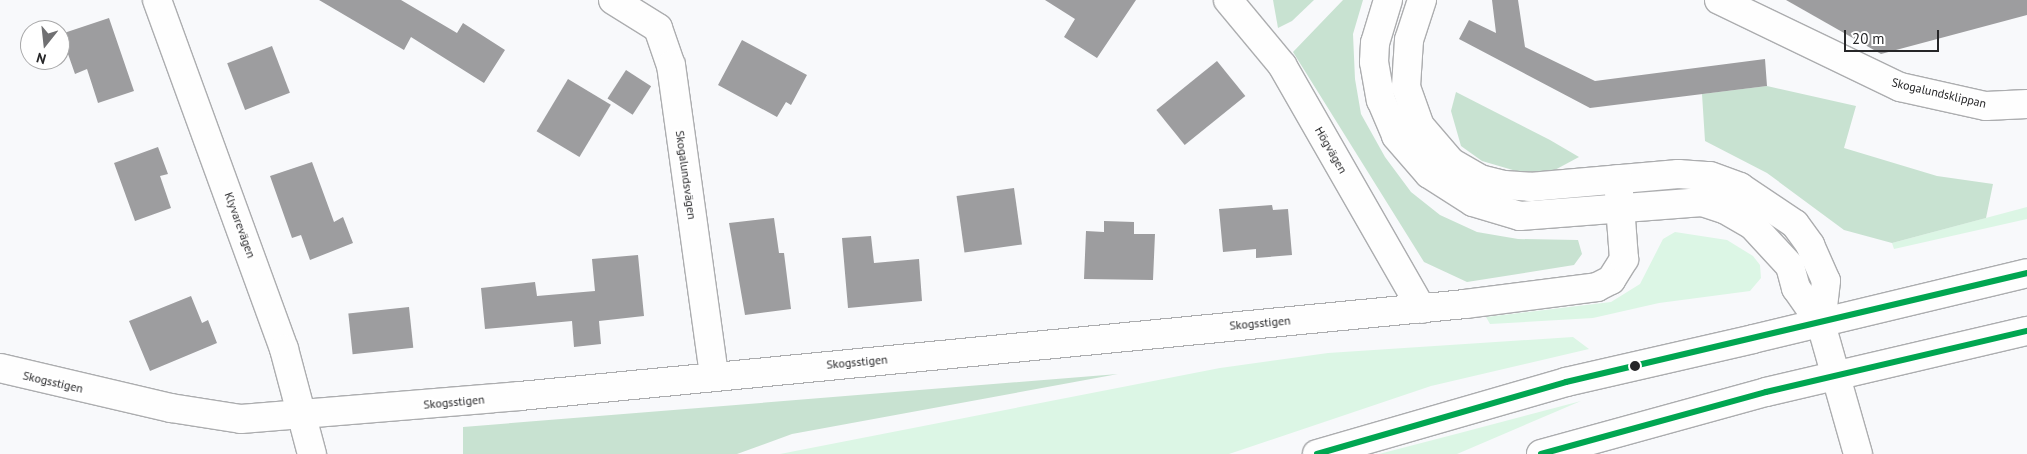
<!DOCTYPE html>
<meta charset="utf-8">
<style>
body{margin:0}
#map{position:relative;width:2027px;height:454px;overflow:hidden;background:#f8f9fb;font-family:"PT Sans",sans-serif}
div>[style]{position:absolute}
.green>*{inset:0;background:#dcf6e5}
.forest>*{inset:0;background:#c8e2d1}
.building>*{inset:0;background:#9d9d9f;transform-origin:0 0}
.roads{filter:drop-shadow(1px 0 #acadaf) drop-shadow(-1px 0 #acadaf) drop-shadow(0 1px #acadaf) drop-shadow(0 -1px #acadaf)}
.minor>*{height:28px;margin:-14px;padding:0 14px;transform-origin:14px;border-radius:14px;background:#fefefe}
.major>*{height:28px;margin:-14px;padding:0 14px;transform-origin:14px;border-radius:14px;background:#fefefe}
.highway>*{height:28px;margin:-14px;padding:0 14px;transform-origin:14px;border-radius:14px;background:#fefefe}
.bus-1>*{height:6px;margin:-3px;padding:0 3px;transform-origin:3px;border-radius:3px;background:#00a651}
.dots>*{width:14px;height:14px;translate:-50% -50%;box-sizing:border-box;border:2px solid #fff;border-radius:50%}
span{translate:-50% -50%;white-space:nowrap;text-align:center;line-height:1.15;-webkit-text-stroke:5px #fff;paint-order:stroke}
.street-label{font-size:12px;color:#262628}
.north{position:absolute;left:20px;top:20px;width:50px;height:50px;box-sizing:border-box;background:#fff;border:1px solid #a8a8a9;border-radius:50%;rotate:196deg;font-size:14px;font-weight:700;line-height:20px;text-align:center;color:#262628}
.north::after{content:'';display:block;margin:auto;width:18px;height:22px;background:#707072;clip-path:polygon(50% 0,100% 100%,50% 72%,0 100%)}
.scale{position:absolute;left:1844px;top:30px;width:95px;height:22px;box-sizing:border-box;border:2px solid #262628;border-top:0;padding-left:6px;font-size:15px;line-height:18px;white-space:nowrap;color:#262628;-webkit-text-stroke:4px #fff;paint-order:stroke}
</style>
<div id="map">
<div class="green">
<i style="clip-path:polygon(2027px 207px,2027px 219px,1894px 249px,1892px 243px)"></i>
<i style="clip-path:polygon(1675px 232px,1727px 240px,1753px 256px,1760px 265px,1761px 278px,1750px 291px,1659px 303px,1593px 318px,1490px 324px,1486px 317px,1611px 302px,1640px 284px,1663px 239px)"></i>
<i style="clip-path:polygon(1573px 337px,1589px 349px,1431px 386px,1229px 454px,780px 454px,1220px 368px,1328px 353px)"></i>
<i style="clip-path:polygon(1581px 401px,1457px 454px,1379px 454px,1456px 434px)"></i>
</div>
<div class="forest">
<i style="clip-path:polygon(1273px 0,1314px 0,1292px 21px,1278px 28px)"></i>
<i style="clip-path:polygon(1343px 0,1363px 0,1353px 34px,1355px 79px,1361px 114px,1385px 157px,1411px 192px,1440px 215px,1477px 232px,1518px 239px,1578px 240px,1582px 254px,1574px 265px,1467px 282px,1424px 262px,1293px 52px)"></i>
<i style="clip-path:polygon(1767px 86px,1856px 106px,1844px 148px,1937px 176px,1993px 184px,1986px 218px,1892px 243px,1844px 230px,1767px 173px,1705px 141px,1702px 94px)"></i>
<i style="clip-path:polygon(1456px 92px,1550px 140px,1579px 157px,1551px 172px,1523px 173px,1482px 161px,1461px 146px,1451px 111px)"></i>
<i style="clip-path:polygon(1118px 374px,792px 434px,737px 454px,463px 454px,463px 427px)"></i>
</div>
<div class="building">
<i style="clip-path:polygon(319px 0,401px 0,457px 33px,463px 23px,505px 50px,484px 83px,411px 37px,404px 50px)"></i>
<i style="clip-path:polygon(1045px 0,1136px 0,1097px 58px,1064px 37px,1075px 19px)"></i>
<i style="clip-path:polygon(1492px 0,1518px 0,1525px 47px,1595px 81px,1765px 59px,1767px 86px,1590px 108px,1459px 39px,1469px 20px,1496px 33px)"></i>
<i style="clip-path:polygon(1786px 0,2027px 0,2027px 15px,1881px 54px)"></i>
<i style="clip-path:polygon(109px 18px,134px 91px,98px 103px,87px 69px,75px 74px,61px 34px)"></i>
<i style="clip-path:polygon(742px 40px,807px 75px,791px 105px,786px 102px,777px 117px,718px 85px)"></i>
<i style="left:272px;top:46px;width:50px;height:48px;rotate:69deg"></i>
<i style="left:1217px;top:61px;width:45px;height:78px;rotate:51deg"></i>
<i style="left:626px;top:70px;width:30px;height:34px;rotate:33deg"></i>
<i style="left:568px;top:79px;width:50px;height:61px;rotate:31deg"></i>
<i style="clip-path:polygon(158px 147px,168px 174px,160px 176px,171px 208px,135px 221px,114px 163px)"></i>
<i style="clip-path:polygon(312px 162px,334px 222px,343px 217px,353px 243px,310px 260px,301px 235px,292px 238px,270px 176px)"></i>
<i style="left:1014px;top:188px;width:57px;height:58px;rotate:82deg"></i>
<i style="clip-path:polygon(1272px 205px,1273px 210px,1288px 209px,1292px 255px,1256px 258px,1256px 249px,1223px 252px,1219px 209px)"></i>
<i style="clip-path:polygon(774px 218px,779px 253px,784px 253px,791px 309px,745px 315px,729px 223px)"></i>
<i style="clip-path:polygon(1104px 221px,1134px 222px,1134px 234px,1155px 234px,1153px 280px,1084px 279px,1086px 231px,1104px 232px)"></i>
<i style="clip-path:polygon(871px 236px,874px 263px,919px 259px,922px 301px,848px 308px,842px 238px)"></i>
<i style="clip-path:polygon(638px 255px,644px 316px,599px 321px,601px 344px,574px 347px,572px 321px,485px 329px,481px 288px,535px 282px,537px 296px,595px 291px,592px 259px)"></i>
<i style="clip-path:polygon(191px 296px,202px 323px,208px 320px,217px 343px,150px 371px,129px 321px)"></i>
<i style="left:409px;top:307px;width:41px;height:61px;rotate:84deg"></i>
</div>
<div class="roads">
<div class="minor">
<i style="left:157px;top:0;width:371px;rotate:70deg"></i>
<i style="left:284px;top:349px;width:109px;rotate:75.1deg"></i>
<i style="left:613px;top:0;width:53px;rotate:31.9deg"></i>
<i style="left:658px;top:28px;width:39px;rotate:71deg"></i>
<i style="left:671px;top:65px;width:314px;rotate:82.1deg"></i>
<i style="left:1228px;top:0;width:85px;rotate:50.3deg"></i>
<i style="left:1282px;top:65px;width:281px;rotate:60.2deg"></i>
<i style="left:1388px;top:0;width:45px;rotate:106.8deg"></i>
<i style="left:1375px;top:43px;width:19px;rotate:93deg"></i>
<i style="left:1374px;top:62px;width:39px;rotate:80deg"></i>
<i style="left:1381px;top:100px;width:39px;rotate:67deg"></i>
<i style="left:1396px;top:136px;width:50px;rotate:49deg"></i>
<i style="left:1429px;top:174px;width:52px;rotate:32.5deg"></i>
<i style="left:1473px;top:202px;width:49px;rotate:16.6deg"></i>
<i style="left:1520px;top:216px;width:183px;rotate:-4.4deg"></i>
<i style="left:1702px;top:202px;width:23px;rotate:18deg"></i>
<i style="left:1724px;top:209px;width:34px;rotate:30deg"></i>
<i style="left:1753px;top:226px;width:54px;rotate:47.2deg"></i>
<i style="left:1790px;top:266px;width:23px;rotate:75deg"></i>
<i style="left:1796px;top:288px;width:44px;rotate:55.2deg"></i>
<i style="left:1821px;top:324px;width:135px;rotate:74.1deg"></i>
<i style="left:1422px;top:0;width:42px;rotate:108deg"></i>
<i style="left:1409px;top:40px;width:47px;rotate:93.7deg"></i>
<i style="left:1406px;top:87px;width:41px;rotate:70.3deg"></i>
<i style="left:1420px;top:126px;width:48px;rotate:49.3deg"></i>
<i style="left:1451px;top:162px;width:34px;rotate:30deg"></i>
<i style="left:1480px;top:179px;width:25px;rotate:14deg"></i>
<i style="left:1504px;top:185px;width:26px;rotate:4deg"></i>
<i style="left:1530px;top:187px;width:149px;rotate:-5deg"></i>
<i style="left:1678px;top:174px;width:32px;rotate:4deg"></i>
<i style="left:1710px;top:176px;width:32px;rotate:20deg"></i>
<i style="left:1740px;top:187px;width:66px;rotate:33.9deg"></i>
<i style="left:1795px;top:224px;width:26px;rotate:54deg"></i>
<i style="left:1810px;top:245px;width:39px;rotate:66deg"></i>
<i style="left:1826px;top:281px;width:43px;rotate:96.6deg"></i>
<i style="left:1719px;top:0;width:201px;rotate:25.7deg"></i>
<i style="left:1900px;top:87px;width:88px;rotate:12.5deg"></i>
<i style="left:1986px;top:106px;width:41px;rotate:-2.8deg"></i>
<i style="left:0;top:368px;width:176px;rotate:13.2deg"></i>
<i style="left:171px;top:408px;width:71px;rotate:8.9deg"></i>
<i style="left:241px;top:419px;width:280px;rotate:-4.7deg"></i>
<i style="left:520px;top:396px;width:949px;rotate:-5.56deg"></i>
<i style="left:1465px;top:304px;width:133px;rotate:-7.3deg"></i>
<i style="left:1597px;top:287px;width:16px;rotate:-27deg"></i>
<i style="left:1611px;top:280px;width:25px;rotate:-58deg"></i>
<i style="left:1624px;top:259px;width:80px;rotate:-94.3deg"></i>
</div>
<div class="major">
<i style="left:1753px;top:339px;width:282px;rotate:-13.5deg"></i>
<i style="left:1766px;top:392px;width:268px;rotate:-13.2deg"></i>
</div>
<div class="highway">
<i style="left:1317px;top:454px;width:259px;rotate:-16.1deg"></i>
<i style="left:1566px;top:382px;width:192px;rotate:-12.9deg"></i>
<i style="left:1541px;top:454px;width:233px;rotate:-15.4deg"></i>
</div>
</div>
<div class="bus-1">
<i style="left:1317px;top:454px;width:259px;rotate:-16.1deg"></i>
<i style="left:1566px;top:382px;width:474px;rotate:-13.3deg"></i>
<i style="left:1541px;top:454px;width:233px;rotate:-15.4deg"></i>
<i style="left:1766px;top:392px;width:268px;rotate:-13.2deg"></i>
</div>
<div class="dots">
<i style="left:1635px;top:366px;background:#262628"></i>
</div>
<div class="street-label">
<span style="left:1939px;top:93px;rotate:13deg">Skogalundsklippan</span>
<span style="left:1331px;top:150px;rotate:60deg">Högvägen</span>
<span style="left:686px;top:175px;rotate:82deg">Skogalundsvägen</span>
<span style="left:240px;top:225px;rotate:70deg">Klyvarevägen</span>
<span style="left:1260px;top:323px;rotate:-5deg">Skogsstigen</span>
<span style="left:857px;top:362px;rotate:-5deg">Skogsstigen</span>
<span style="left:53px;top:382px;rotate:13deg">Skogsstigen</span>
<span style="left:454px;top:402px;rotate:-5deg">Skogsstigen</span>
</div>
<div class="north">N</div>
<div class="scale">20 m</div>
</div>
